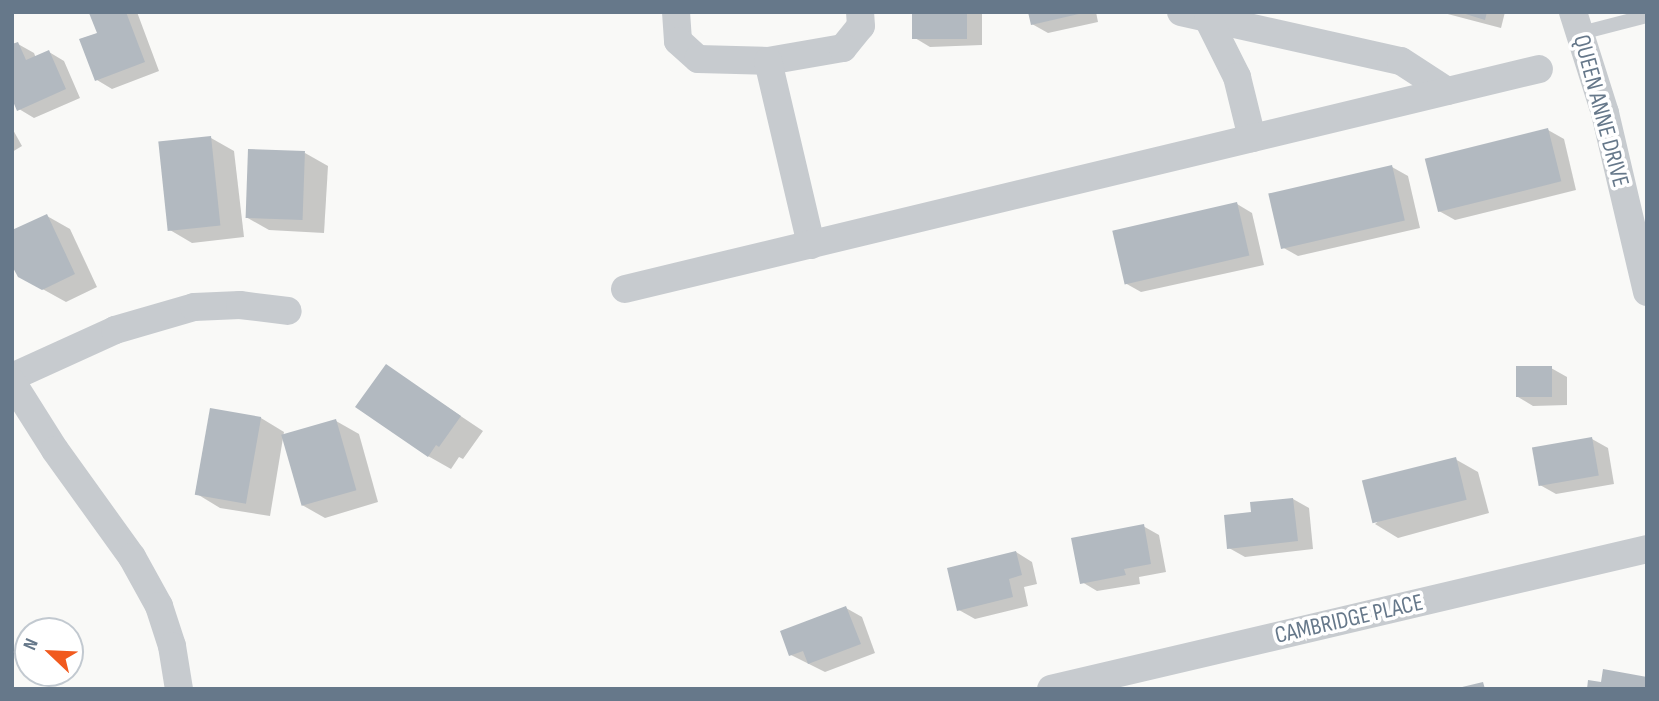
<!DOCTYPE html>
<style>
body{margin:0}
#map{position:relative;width:1659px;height:701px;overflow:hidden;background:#f9f9f7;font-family:"Sofia Sans Condensed",sans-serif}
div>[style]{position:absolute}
.shadow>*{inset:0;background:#0003}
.building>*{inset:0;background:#b2b9c0;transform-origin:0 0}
.lane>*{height:14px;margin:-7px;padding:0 7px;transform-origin:7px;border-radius:7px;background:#c7cbcf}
.street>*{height:28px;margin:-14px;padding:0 14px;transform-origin:14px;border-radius:14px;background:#c7cbcf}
span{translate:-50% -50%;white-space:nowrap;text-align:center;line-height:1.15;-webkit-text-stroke:7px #fff;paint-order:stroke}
.street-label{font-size:24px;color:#66788a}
.frame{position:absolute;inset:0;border:14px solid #66788a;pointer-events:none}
.north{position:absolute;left:14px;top:617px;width:70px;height:70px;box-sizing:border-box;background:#fff;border:2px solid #c2c9d0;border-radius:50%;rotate:293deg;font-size:19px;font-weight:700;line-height:28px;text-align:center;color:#66788a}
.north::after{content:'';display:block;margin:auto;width:24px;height:32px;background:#f15a1e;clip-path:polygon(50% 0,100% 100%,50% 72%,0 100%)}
</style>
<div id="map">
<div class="shadow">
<i style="clip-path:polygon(96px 12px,137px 12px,159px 71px,112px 89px,97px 80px,99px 34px,92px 14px)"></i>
<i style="clip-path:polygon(914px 12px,982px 12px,982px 45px,930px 47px,915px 38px)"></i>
<i style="clip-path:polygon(1030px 12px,1096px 12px,1098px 22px,1048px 33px,1032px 24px)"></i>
<i style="clip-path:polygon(1440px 12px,1505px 12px,1501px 28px)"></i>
<i style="clip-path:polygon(18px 44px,34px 53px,36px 58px,49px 52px,64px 61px,80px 98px,34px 118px,19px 109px)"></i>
<i style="clip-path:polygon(12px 128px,22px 146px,12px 152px)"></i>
<i style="clip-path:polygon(1548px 130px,1564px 139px,1576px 190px,1455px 220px,1439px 211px)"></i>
<i style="clip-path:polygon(211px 138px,234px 151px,244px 237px,192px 243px,170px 230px)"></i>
<i style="clip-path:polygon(305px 153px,328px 166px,324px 233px,269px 230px,246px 217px)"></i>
<i style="clip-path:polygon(1392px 167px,1408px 176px,1420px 228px,1298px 256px,1282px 247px)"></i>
<i style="clip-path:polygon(1237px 204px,1252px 213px,1264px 265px,1141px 292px,1125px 283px)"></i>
<i style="clip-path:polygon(47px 216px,70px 229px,97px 287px,66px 302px,19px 276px)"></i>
<i style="clip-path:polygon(386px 366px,483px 431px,463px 459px,459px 457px,451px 469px,428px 456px)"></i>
<i style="clip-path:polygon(1551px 368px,1567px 377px,1567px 405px,1533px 406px,1518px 397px)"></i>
<i style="clip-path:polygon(211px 410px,261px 418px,284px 432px,270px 516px,220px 508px,197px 494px)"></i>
<i style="clip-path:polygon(336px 421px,359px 434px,378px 502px,325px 518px,302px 505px)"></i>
<i style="clip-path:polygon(1592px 439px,1608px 448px,1614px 484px,1556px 494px,1540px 485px)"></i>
<i style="clip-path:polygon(1455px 459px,1478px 472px,1489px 513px,1398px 538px,1375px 524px)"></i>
<i style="clip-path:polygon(1293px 499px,1309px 508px,1313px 549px,1245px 557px,1229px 548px)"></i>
<i style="clip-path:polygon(1143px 526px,1159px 535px,1166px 572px,1139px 577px,1140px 584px,1097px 591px,1082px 582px)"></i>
<i style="clip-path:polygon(1016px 552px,1032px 562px,1037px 584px,1024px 587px,1028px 606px,975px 619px,959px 610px)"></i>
<i style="clip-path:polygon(846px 608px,862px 617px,875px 653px,825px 672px,791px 655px)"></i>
</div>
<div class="building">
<i style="clip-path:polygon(126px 12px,145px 62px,95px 81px,79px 39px,97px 33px,89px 13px)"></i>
<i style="left:912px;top:12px;width:55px;height:27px"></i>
<i style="clip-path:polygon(1028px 12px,1083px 12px,1083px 13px,1031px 25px)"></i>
<i style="clip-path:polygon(1459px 12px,1487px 12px,1485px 20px)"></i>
<i style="clip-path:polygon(18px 42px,26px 60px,49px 50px,66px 89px,17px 111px,12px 99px,12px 44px)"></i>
<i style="left:1548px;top:128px;width:55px;height:127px;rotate:76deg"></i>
<i style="left:211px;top:136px;width:90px;height:53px;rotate:84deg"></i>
<i style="left:248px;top:149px;width:57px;height:69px;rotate:2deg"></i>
<i style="left:1392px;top:165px;width:57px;height:127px;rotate:77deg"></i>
<i style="left:1237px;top:202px;width:55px;height:128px;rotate:77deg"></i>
<i style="clip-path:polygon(47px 214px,75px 274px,42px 290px,18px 277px,12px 266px,12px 230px)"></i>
<i style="clip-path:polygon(386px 364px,461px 416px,439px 447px,436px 445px,428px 457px,355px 407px)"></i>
<i style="left:1552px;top:366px;width:31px;height:36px;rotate:90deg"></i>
<i style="left:210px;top:408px;width:52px;height:88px;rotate:10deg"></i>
<i style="left:336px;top:419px;width:74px;height:57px;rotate:74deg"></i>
<i style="left:1592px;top:437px;width:39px;height:61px;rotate:80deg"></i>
<i style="left:1456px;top:457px;width:44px;height:97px;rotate:76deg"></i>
<i style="clip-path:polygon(1293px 498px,1298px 541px,1227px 549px,1224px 515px,1251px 512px,1250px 502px)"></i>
<i style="clip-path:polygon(1144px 524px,1151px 564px,1124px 569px,1126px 575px,1080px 584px,1071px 538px)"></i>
<i style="clip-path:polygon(1016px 551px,1022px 575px,1009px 579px,1013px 597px,957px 611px,947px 568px)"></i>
<i style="clip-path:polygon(846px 606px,861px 644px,808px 664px,803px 651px,789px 656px,780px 631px)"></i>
<i style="clip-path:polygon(1603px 669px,1647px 677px,1647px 689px,1587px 689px,1588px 680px,1601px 682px)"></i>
<i style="clip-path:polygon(1483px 682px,1485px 689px,1458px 689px,1458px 688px)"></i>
</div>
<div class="lane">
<i style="left:1581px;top:33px;width:68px;rotate:-14.4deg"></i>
</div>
<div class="street">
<i style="left:676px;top:12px;width:29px;rotate:86deg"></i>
<i style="left:678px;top:41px;width:27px;rotate:42deg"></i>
<i style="left:698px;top:59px;width:70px;rotate:1.6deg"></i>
<i style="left:768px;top:61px;width:76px;rotate:-9.8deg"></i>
<i style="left:843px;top:48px;width:28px;rotate:-51deg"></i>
<i style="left:861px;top:26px;width:14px;rotate:-94deg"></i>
<i style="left:1181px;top:12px;width:225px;rotate:12.6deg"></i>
<i style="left:1401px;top:61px;width:55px;rotate:33.1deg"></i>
<i style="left:1573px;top:12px;width:106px;rotate:72.4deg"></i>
<i style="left:1605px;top:113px;width:184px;rotate:76.8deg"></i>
<i style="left:1208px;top:19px;width:65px;rotate:63.4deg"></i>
<i style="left:1237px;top:77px;width:63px;rotate:76.2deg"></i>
<i style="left:768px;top:61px;width:189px;rotate:76.8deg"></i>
<i style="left:625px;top:289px;width:940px;rotate:-13.53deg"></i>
<i style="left:12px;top:377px;width:113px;rotate:-24.5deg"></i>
<i style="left:115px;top:330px;width:82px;rotate:-16.2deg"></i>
<i style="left:194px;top:307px;width:46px;rotate:-2.5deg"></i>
<i style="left:240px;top:305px;width:48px;rotate:7.1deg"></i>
<i style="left:12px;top:382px;width:80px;rotate:57.7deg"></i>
<i style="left:55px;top:450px;width:132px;rotate:54.3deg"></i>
<i style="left:132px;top:557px;width:56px;rotate:61.1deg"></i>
<i style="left:159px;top:606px;width:42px;rotate:72deg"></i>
<i style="left:172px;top:646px;width:44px;rotate:80.8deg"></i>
<i style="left:1051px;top:689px;width:612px;rotate:-13.22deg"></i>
</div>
<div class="street-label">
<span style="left:1601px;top:111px;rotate:75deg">QUEEN ANNE DRIVE</span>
<span style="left:1349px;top:619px;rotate:-13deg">CAMBRIDGE PLACE</span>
</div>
<div class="frame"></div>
<div class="north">N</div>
</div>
